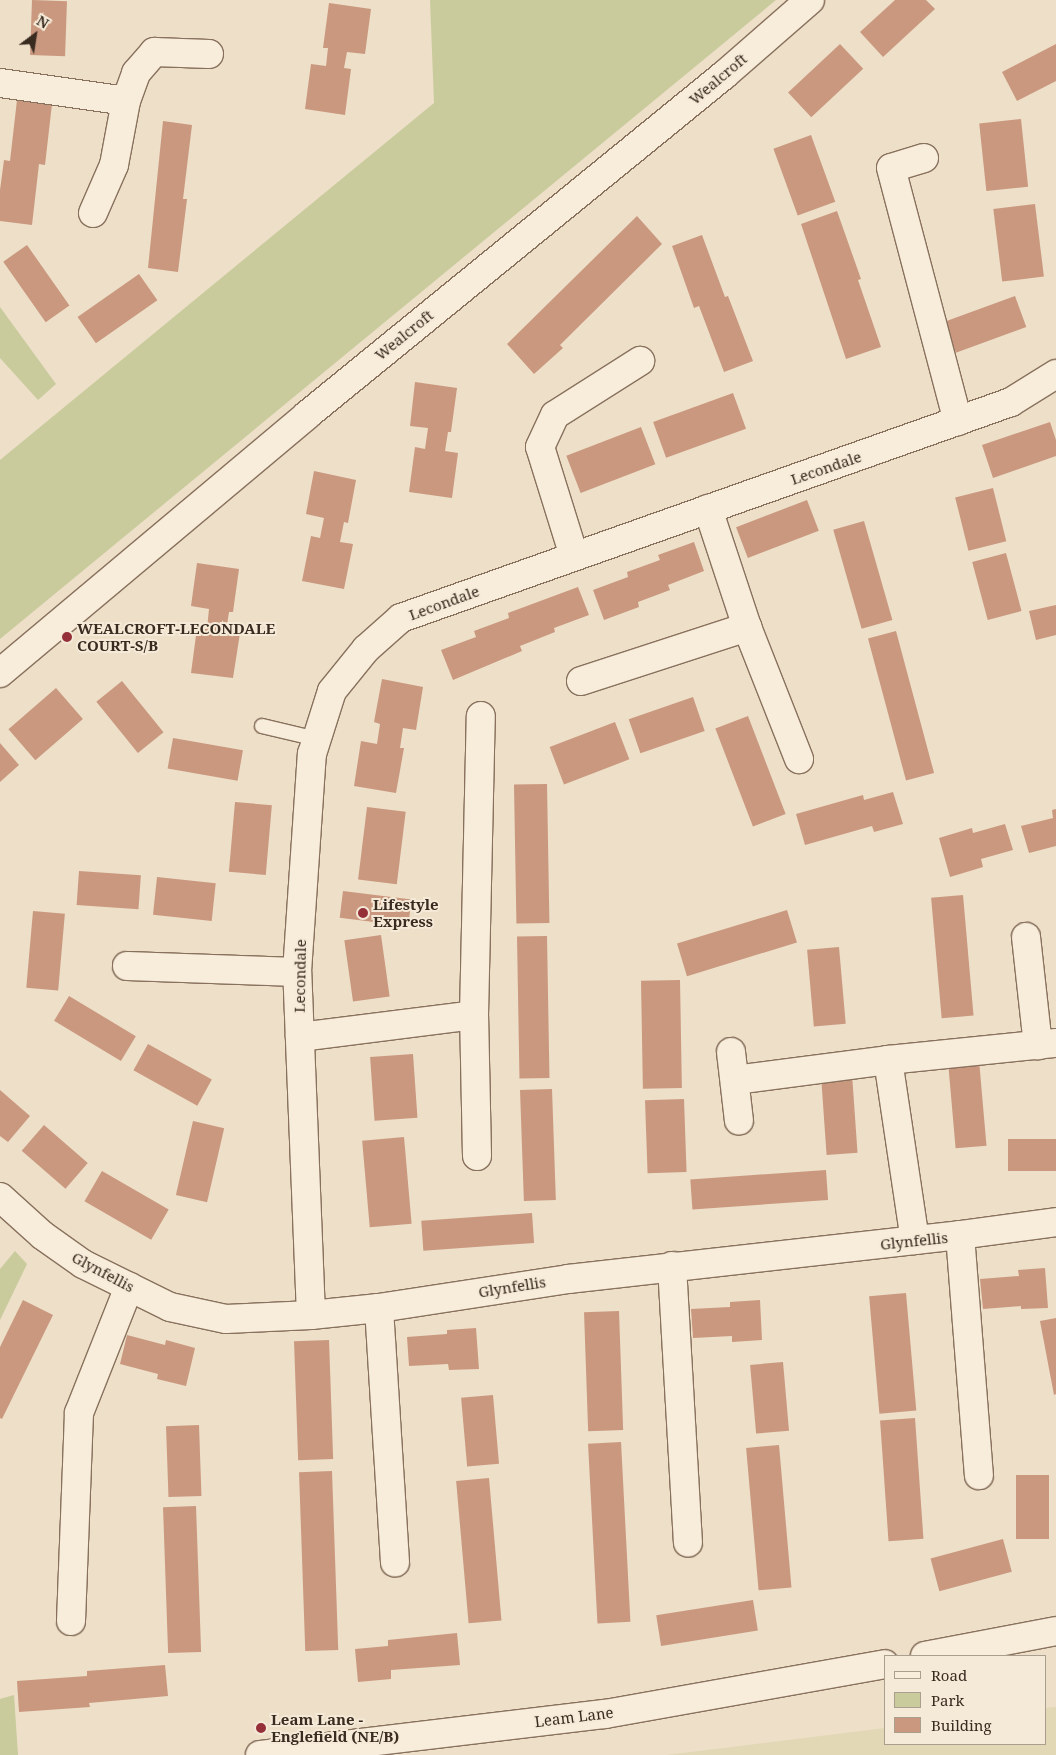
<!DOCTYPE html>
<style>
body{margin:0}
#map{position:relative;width:1056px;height:1755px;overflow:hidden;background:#eddfc8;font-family:"Noto Serif",serif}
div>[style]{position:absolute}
.farmland>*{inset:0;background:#e2d8b5}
.green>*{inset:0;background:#c9cb9c}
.building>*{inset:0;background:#ca987f;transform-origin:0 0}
.roads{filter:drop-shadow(1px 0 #88715d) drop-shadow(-1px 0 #88715d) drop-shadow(0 1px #88715d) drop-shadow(0 -1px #88715d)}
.lane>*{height:14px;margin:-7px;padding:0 7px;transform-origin:7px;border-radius:7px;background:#f8eddb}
.street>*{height:28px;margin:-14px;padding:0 14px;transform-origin:14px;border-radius:14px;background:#f8eddb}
.secondary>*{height:28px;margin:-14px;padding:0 14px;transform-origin:14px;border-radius:14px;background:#f8eddb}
.dots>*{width:14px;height:14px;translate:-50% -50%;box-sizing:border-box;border:2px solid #f5ead7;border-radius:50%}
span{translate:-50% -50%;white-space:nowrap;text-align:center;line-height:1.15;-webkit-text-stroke:4px #f5ead7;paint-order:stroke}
.street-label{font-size:15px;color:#392b20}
.poi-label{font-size:15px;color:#392b20;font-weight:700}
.left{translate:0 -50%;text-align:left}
.legend{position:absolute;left:884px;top:1655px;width:162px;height:90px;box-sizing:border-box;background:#f5ead7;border:1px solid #aa9e8e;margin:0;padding:6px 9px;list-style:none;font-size:15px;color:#392b20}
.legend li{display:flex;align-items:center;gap:10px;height:25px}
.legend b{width:25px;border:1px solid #aa9e8e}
.north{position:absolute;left:10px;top:10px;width:50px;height:50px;-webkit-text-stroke:4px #f5ead7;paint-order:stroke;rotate:31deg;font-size:14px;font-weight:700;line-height:20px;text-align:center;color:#392b20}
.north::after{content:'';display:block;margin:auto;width:18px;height:22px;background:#392b20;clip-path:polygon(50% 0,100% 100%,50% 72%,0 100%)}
</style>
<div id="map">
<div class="farmland">
<i style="clip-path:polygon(1056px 1707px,1056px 1755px,666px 1755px,885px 1728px,885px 1744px,1045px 1744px,1045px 1708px)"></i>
</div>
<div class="green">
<i style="clip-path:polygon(430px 0,776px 0,0 639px,0 460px,434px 103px)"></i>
<i style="clip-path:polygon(0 307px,56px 384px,38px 400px,0 358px)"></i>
<i style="clip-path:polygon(15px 1251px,27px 1264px,0 1320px,0 1269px)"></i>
<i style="clip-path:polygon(14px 1695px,18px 1755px,0 1755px,0 1699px)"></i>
</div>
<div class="building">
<i style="left:32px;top:0;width:35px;height:55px;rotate:2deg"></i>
<i style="clip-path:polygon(895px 0,926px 0,935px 9px,883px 57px,860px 32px)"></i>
<i style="clip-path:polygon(329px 3px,371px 9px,365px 54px,347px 52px,344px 68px,351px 69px,345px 115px,305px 109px,311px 64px,326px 66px,328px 48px,323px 48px)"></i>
<i style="left:840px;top:44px;width:34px;height:71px;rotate:47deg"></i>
<i style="clip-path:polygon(1056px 44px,1056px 81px,1017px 101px,1002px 72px)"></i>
<i style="clip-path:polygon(17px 100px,52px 104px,45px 165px,39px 164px,32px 225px,0 221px,0 190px,4px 160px,10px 161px)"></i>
<i style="left:1021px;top:119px;width:68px;height:42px;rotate:84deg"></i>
<i style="clip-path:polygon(163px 121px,192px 125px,183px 199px,187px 199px,178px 272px,148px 268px)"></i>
<i style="left:811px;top:135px;width:71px;height:40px;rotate:70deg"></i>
<i style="left:1035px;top:204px;width:73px;height:42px;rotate:83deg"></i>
<i style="clip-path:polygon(837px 211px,861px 279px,858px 280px,881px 347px,846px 359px,801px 224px)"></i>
<i style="clip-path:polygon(637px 216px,662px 244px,560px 345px,563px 348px,534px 374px,507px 344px)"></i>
<i style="clip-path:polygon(702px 235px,725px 297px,728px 296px,753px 361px,724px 372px,699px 306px,694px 308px,672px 246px)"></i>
<i style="left:27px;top:245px;width:74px;height:29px;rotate:55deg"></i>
<i style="left:139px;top:274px;width:32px;height:75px;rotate:55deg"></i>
<i style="left:1015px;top:296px;width:33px;height:75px;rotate:70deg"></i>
<i style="clip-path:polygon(415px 382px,457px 388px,451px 432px,448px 432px,445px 451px,458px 453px,452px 498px,409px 492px,415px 447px,425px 449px,428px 428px,410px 426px)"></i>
<i style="left:733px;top:393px;width:38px;height:85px;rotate:70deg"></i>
<i style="clip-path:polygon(1050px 422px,1056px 440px,1056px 456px,993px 478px,982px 445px)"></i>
<i style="left:641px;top:427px;width:40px;height:80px;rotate:69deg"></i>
<i style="clip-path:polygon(314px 471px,356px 480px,348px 523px,344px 522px,340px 542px,353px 544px,344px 589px,302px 581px,311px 536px,320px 538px,324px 518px,306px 514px)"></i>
<i style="left:993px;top:488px;width:55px;height:39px;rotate:76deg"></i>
<i style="left:807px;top:500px;width:33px;height:76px;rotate:69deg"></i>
<i style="left:864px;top:521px;width:103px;height:32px;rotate:74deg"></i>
<i style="clip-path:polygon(694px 542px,704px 571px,668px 585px,670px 590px,638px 602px,639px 607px,604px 620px,593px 590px,628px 577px,627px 572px,660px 560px,658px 555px)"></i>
<i style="left:1006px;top:553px;width:60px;height:35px;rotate:75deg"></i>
<i style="clip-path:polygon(197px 563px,239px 569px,233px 612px,229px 612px,226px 632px,240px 633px,233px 678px,191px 673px,197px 628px,207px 629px,209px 609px,191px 606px)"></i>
<i style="clip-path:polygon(578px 587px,589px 615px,554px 628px,555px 632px,520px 646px,522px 651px,453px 680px,441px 650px,476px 637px,474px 631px,509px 618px,508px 613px)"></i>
<i style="clip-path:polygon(1056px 605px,1056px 635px,1036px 640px,1029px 611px)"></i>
<i style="left:896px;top:631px;width:147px;height:29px;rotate:75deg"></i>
<i style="clip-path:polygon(382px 679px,423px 687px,416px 730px,403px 728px,400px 748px,404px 748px,396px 793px,354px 786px,361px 741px,377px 744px,380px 724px,374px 722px)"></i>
<i style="left:122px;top:681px;width:66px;height:33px;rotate:51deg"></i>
<i style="left:56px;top:688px;width:41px;height:63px;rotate:49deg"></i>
<i style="left:693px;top:697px;width:36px;height:68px;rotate:71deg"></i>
<i style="left:748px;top:716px;width:105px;height:35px;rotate:69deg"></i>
<i style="left:615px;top:722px;width:40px;height:70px;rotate:69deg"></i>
<i style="left:173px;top:738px;width:71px;height:31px;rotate:10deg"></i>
<i style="clip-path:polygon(0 743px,19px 765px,0 782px)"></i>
<i style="left:547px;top:784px;width:139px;height:33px;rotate:89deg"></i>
<i style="clip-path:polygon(893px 792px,903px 824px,874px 832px,872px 826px,805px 845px,796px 814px,863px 795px,864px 800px)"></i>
<i style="left:235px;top:802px;width:37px;height:70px;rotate:5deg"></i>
<i style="left:367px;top:807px;width:39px;height:73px;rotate:7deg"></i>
<i style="clip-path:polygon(1056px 809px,1056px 846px,1029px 853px,1021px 826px,1053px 818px,1052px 810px)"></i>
<i style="clip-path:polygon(1005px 824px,1013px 850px,981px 859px,983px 867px,950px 877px,939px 838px,972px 828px,973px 833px)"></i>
<i style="left:79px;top:871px;width:62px;height:34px;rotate:4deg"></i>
<i style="left:157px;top:877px;width:59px;height:38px;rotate:6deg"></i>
<i style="left:343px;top:891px;width:69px;height:27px;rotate:7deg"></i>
<i style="left:963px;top:895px;width:121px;height:32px;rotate:85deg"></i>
<i style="left:787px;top:910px;width:34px;height:115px;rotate:73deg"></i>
<i style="left:33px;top:911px;width:32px;height:77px;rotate:5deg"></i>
<i style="left:381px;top:935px;width:62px;height:37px;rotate:82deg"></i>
<i style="left:547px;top:936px;width:142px;height:30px;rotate:89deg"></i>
<i style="left:839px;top:947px;width:77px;height:32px;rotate:85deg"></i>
<i style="left:680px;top:980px;width:108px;height:39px;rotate:89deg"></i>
<i style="left:69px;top:996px;width:78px;height:29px;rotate:31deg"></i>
<i style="left:148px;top:1044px;width:73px;height:30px;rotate:29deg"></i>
<i style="left:413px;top:1054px;width:64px;height:43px;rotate:86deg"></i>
<i style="left:979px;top:1060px;width:86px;height:31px;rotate:85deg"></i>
<i style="left:852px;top:1074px;width:79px;height:31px;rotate:86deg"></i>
<i style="left:552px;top:1089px;width:111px;height:32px;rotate:88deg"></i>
<i style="clip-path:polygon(0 1090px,30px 1116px,8px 1142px,0 1136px)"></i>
<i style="left:684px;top:1099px;width:73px;height:39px;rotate:88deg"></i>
<i style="left:193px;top:1121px;width:32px;height:76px;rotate:13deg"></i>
<i style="left:44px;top:1125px;width:58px;height:34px;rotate:41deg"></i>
<i style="left:404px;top:1137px;width:87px;height:42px;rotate:85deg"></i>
<i style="left:1056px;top:1139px;width:32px;height:48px;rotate:90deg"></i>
<i style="left:826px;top:1170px;width:30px;height:136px;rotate:86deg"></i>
<i style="left:102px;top:1171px;width:77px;height:35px;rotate:30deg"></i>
<i style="left:532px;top:1213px;width:30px;height:111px;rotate:86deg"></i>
<i style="clip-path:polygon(1045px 1268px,1048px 1308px,1021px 1309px,1021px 1306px,983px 1309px,980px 1279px,1019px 1276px,1018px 1270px)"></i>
<i style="left:906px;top:1293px;width:118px;height:37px;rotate:85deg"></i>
<i style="clip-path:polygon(23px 1300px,53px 1315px,2px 1419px,0 1418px,0 1347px)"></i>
<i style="clip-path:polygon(760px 1300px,762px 1340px,732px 1342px,732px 1336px,693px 1338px,691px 1309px,730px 1307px,730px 1302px)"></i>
<i style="left:619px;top:1311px;width:119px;height:35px;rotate:88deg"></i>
<i style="clip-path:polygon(1056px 1318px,1056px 1394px,1054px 1395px,1040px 1321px)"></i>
<i style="clip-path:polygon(476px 1328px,479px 1369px,449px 1370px,448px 1364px,409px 1366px,407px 1337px,447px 1334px,447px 1330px)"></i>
<i style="clip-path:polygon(127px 1335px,165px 1345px,166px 1340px,195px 1348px,186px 1386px,157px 1379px,158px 1374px,120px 1364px)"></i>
<i style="left:329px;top:1340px;width:119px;height:35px;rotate:88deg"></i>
<i style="left:783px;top:1362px;width:69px;height:33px;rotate:85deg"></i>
<i style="left:493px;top:1395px;width:69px;height:32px;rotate:85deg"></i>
<i style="left:915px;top:1418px;width:121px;height:35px;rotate:86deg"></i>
<i style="left:199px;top:1425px;width:71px;height:33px;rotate:88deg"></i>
<i style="left:621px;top:1442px;width:180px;height:33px;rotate:87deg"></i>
<i style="left:779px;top:1445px;width:143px;height:33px;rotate:85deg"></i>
<i style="left:332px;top:1471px;width:179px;height:33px;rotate:88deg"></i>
<i style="left:1016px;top:1475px;width:33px;height:64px"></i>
<i style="left:489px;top:1478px;width:143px;height:33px;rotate:85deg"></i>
<i style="left:196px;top:1506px;width:146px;height:33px;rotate:88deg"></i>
<i style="left:1003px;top:1539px;width:34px;height:75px;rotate:75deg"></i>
<i style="left:753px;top:1600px;width:31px;height:98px;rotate:81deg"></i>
<i style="clip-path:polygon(457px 1633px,460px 1665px,391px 1670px,391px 1679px,358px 1682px,355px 1649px,388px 1646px,388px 1640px)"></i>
<i style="clip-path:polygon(165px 1665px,168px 1696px,89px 1703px,90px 1707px,19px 1712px,17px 1681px,87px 1676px,87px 1671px)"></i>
</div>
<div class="roads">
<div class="lane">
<i style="left:262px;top:726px;width:57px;rotate:13.3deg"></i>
</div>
<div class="street">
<i style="left:0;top:83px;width:127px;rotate:8.1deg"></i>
<i style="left:924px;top:158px;width:34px;rotate:163deg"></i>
<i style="left:891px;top:168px;width:262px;rotate:75.2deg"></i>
<i style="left:93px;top:213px;width:52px;rotate:-66.4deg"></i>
<i style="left:114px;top:165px;width:65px;rotate:-79.4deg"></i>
<i style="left:126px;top:101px;width:30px;rotate:-70deg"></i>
<i style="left:136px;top:73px;width:28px;rotate:-49deg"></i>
<i style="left:154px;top:52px;width:55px;rotate:2.1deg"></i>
<i style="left:708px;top:509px;width:124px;rotate:71.7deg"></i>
<i style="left:747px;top:627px;width:142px;rotate:68.5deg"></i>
<i style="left:574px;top:556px;width:114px;rotate:-107.3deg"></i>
<i style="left:540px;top:447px;width:35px;rotate:-65deg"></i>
<i style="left:555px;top:415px;width:101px;rotate:-32.4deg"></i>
<i style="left:581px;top:681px;width:175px;rotate:-18deg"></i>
<i style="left:1026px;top:937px;width:109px;rotate:83.7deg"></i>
<i style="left:127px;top:966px;width:170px;rotate:2deg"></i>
<i style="left:300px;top:1037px;width:175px;rotate:-7.2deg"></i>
<i style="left:731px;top:1052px;width:69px;rotate:83.4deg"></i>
<i style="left:888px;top:1060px;width:182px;rotate:81.5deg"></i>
<i style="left:735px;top:1080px;width:154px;rotate:-7.4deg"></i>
<i style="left:888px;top:1060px;width:169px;rotate:-5.8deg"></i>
<i style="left:477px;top:1156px;width:141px;rotate:-91.2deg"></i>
<i style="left:474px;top:1015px;width:299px;rotate:-88.7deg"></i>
<i style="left:0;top:1197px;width:57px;rotate:42.1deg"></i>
<i style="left:42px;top:1235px;width:50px;rotate:35.3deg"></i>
<i style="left:83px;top:1264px;width:97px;rotate:26.3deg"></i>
<i style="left:170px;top:1307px;width:57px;rotate:12.1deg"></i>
<i style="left:226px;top:1319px;width:85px;rotate:-2.7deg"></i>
<i style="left:311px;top:1315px;width:68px;rotate:-5.9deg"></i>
<i style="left:379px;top:1308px;width:191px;rotate:-8.7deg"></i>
<i style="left:568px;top:1279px;width:394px;rotate:-6.4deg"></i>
<i style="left:960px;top:1235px;width:97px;rotate:-7.7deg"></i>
<i style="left:960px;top:1235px;width:241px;rotate:85.5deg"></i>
<i style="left:672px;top:1266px;width:277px;rotate:86.7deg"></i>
<i style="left:379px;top:1308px;width:255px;rotate:86.4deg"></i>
<i style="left:311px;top:1315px;width:343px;rotate:-92.3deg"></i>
<i style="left:297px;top:972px;width:219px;rotate:-86.1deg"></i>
<i style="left:312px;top:754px;width:66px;rotate:-72.4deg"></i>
<i style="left:332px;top:691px;width:54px;rotate:-51deg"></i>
<i style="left:366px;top:649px;width:47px;rotate:-41.5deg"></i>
<i style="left:401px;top:618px;width:647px;rotate:-19.5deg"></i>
<i style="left:1011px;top:402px;width:53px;rotate:-31.9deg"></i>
<i style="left:71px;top:1621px;width:208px;rotate:-87.8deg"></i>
<i style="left:79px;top:1413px;width:136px;rotate:-68.4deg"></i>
</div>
<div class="secondary">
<i style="left:0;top:673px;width:401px;rotate:-40deg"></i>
<i style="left:307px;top:415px;width:538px;rotate:-39.19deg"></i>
<i style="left:724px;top:75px;width:114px;rotate:-41.1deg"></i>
<i style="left:925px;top:1656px;width:133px;rotate:-10.8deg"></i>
<i style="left:260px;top:1755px;width:347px;rotate:-6.8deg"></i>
<i style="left:605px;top:1714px;width:284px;rotate:-10.1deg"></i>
</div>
</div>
<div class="dots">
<i style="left:67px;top:637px;background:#952f38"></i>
<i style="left:363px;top:913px;background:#952f38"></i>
<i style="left:261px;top:1728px;background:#952f38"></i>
</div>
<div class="street-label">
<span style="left:718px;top:79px;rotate:-40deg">Wealcroft</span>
<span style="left:404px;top:335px;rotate:-39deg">Wealcroft</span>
<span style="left:826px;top:468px;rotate:-19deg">Lecondale</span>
<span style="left:444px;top:603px;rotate:-20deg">Lecondale</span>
<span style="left:300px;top:976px;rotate:-89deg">Lecondale</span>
<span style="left:914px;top:1241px;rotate:-6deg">Glynfellis</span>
<span style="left:103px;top:1272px;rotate:28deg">Glynfellis</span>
<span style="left:512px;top:1287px;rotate:-9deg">Glynfellis</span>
<span style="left:574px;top:1717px;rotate:-7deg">Leam Lane</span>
</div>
<div class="poi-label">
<span class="left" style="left:77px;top:637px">WEALCROFT-LECONDALE<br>COURT-S/B</span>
<span class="left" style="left:373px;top:913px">Lifestyle<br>Express</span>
<span class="left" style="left:271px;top:1728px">Leam Lane -<br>Englefield (NE/B)</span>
</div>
<ul class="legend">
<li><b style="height:6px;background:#f8eddb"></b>Road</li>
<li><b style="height:14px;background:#c9cb9c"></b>Park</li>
<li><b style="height:14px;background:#ca987f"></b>Building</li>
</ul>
<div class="north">N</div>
</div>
